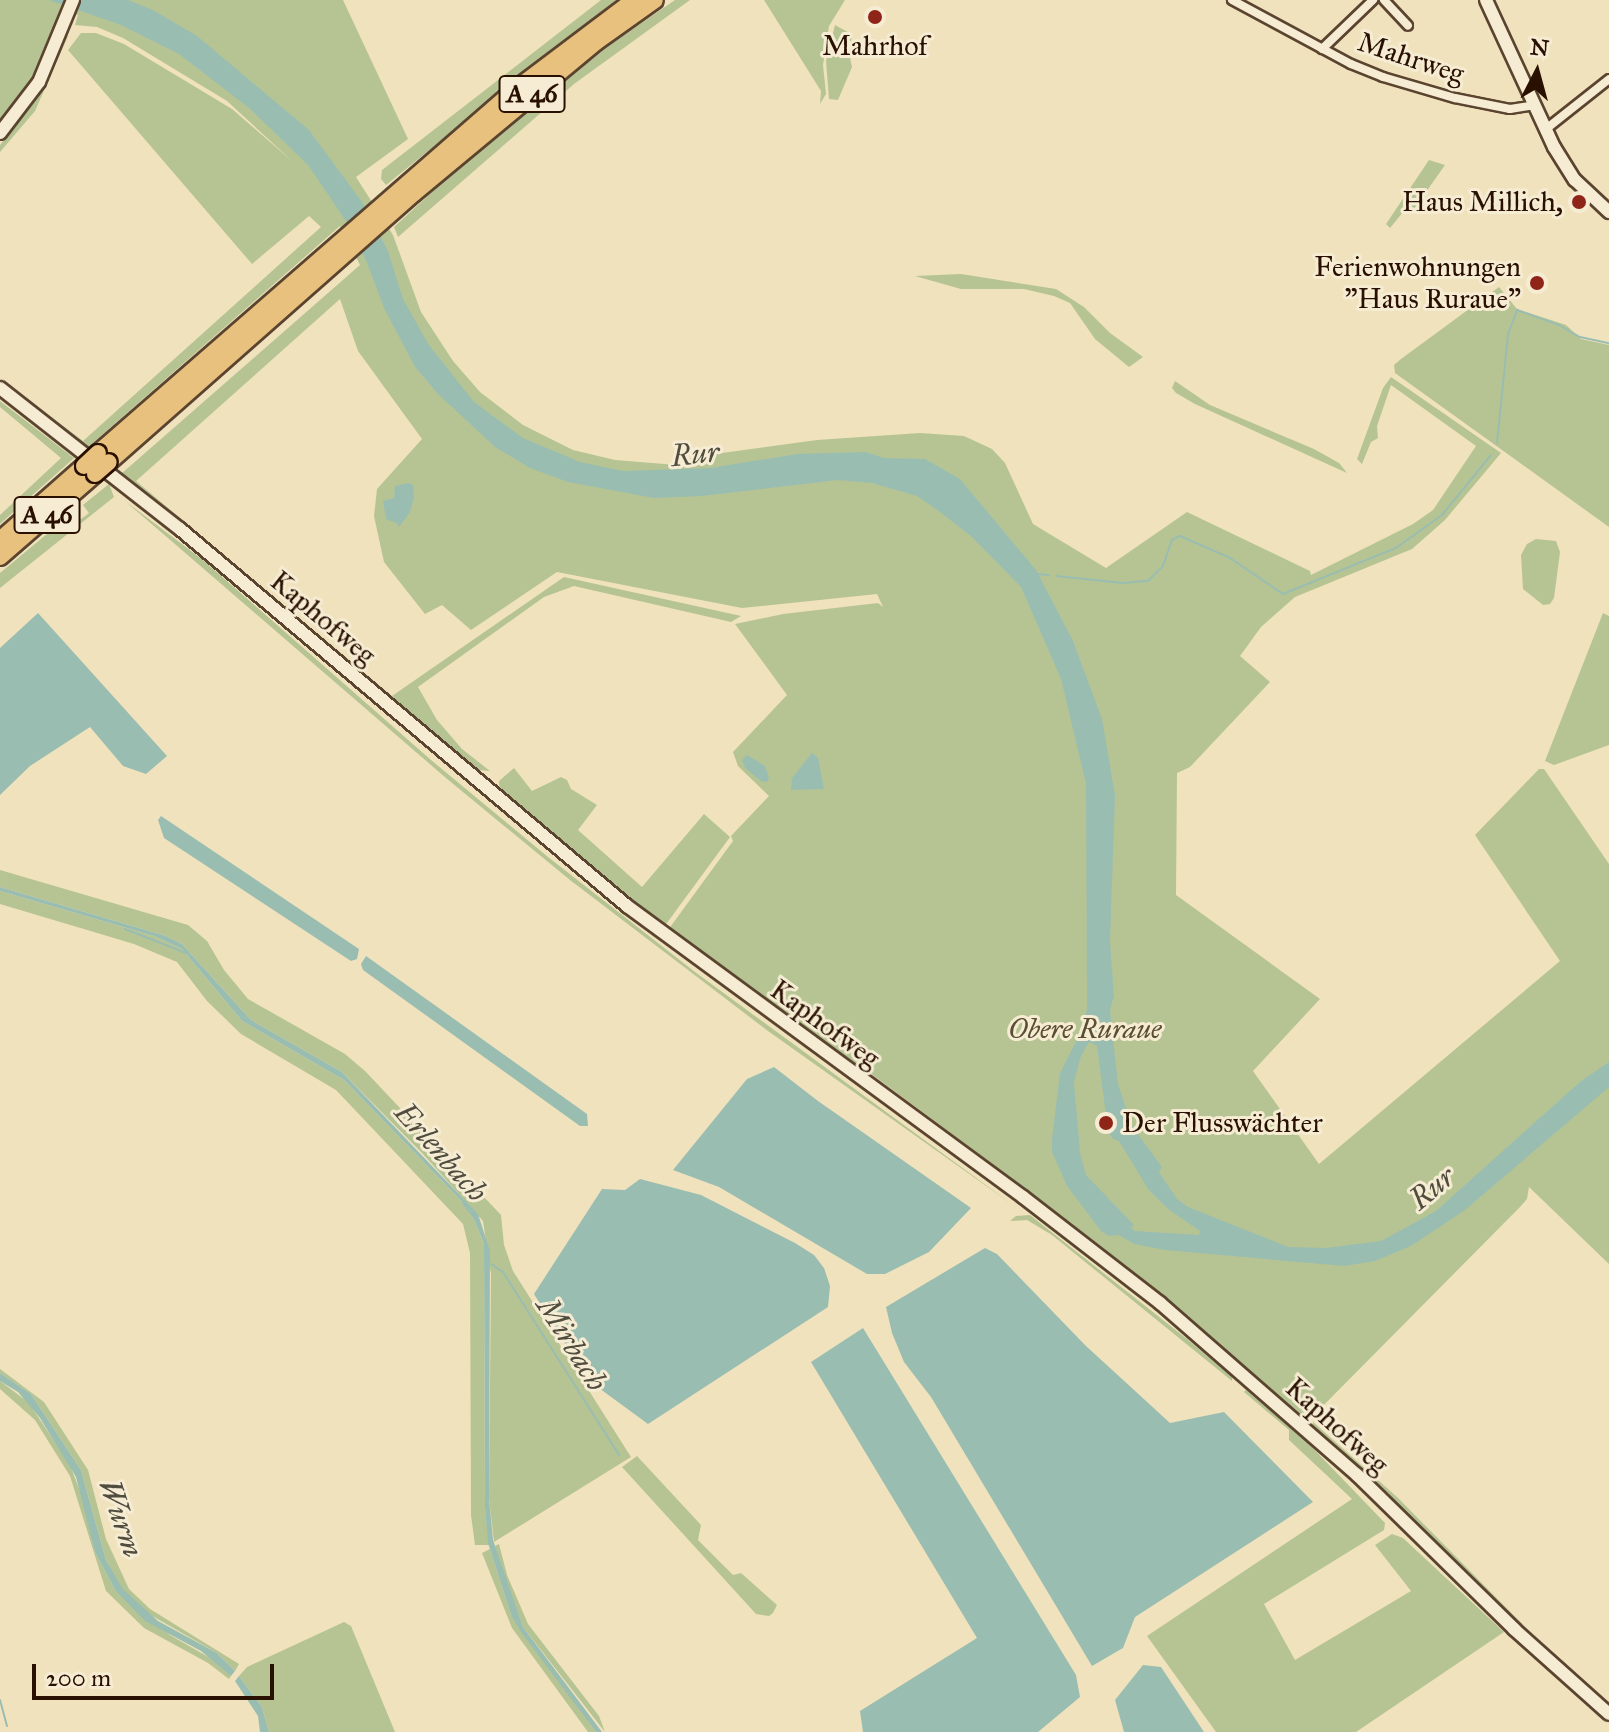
<!DOCTYPE html>
<meta charset="utf-8">
<style>
body{margin:0}
#map{position:relative;width:1609px;height:1732px;overflow:hidden;background:#f0e2bc;font-family:"IM FELL Great Primer",serif}
div>[style]{position:absolute}
.green>*{inset:0;background:#b6c493}
.water>*{inset:0;background:#9abdb2}
.stream>*{height:2px;margin:-1px;padding:0 1px;transform-origin:1px;border-radius:1px;background:#9abdb2}
.roads{filter:drop-shadow(2px 0 #5b442f) drop-shadow(-2px 0 #5b442f) drop-shadow(0 2px #5b442f) drop-shadow(0 -2px #5b442f)}
.minor>*{height:8px;margin:-4px;padding:0 4px;transform-origin:4px;border-radius:4px;background:#f5ecd3}
.secondary>*{height:12px;margin:-6px;padding:0 6px;transform-origin:6px;border-radius:6px;background:#f5ecd3}
.motorway>*{height:16px;margin:-8px;padding:0 8px;transform-origin:8px;border-radius:8px;background:#e8c17e}
.bridges{filter:drop-shadow(2px 0 #291000) drop-shadow(-2px 0 #291000) drop-shadow(0 2px #291000) drop-shadow(0 -2px #291000)}
.motorway-bridge>*{height:16px;margin:-8px;padding:0 8px;transform-origin:8px;border-radius:8px;background:#e8c17e}
.dots>*{width:22px;height:22px;translate:-50% -50%;box-sizing:border-box;border:4px solid #f5ecd3;border-radius:50%}
span{translate:-50% -50%;white-space:nowrap;text-align:center;line-height:1.15;-webkit-text-stroke:6px #f5ecd3;paint-order:stroke}
.shield-label span{padding:2px 6px;background:#f5ecd3;border:2px solid;border-radius:6px;-webkit-text-stroke-width:0}
.shield-label{font-size:26px;color:#291000;font-weight:700}
.poi-label{font-size:28px;color:#291000}
.right{translate:-100% -50%;text-align:right}
.left{translate:0 -50%;text-align:left}
.street-label{font-size:28px;color:#291000}
.park-label{font-size:28px;color:#5a4f33;font-style:italic}
.water-label{font-size:30px;color:#514d3e;font-style:italic}
.north{position:absolute;left:1497px;top:32px;width:80px;height:80px;-webkit-text-stroke:6px #f5ecd3;paint-order:stroke;rotate:6deg;font-size:22px;font-weight:700;line-height:32px;text-align:center;color:#291000}
.north::after{content:'';display:block;margin:auto;width:28px;height:36px;background:#291000;clip-path:polygon(50% 0,100% 100%,50% 72%,0 100%)}
.scale{position:absolute;left:32px;top:1664px;width:242px;height:36px;box-sizing:border-box;border:4px solid #291000;border-top:0;padding-left:10px;font-size:24px;line-height:28px;white-space:nowrap;color:#291000;-webkit-text-stroke:6px #f5ecd3;paint-order:stroke}
</style>
<div id="map">
<div class="green">
<i style="clip-path:polygon(0 0,343px 0,408px 139px,356px 177px,393px 235px,421px 312px,453px 361px,480px 392px,523px 425px,573px 450px,615px 460px,677px 465px,693px 457px,817px 440px,920px 433px,964px 436px,992px 449px,1005px 463px,1033px 524px,1106px 568px,1187px 512px,1310px 571px,1311px 575px,1413px 524px,1433px 510px,1476px 446px,1391px 385px,1377px 426px,1378px 438px,1371px 442px,1362px 464px,1357px 459px,1383px 388px,1391px 377px,1501px 453px,1445px 520px,1412px 549px,1295px 597px,1261px 627px,1240px 656px,1270px 682px,1190px 767px,1177px 773px,1176px 895px,1320px 999px,1253px 1071px,1319px 1164px,1560px 961px,1475px 835px,1539px 769px,1544px 769px,1609px 864px,1609px 1264px,1529px 1187px,1527px 1199px,1520px 1207px,1306px 1423px,1134px 1275px,1079px 1235px,1072px 1223px,1069px 1225px,871px 1078px,1034px 1195px,870px 1073px,864px 1078px,668px 930px,733px 841px,731px 836px,769px 796px,738px 766px,733px 752px,787px 695px,735px 624px,783px 614px,878px 603px,883px 607px,877px 594px,742px 608px,557px 572px,471px 630px,442px 605px,425px 614px,384px 562px,374px 516px,377px 489px,422px 439px,358px 351px,340px 299px,136px 481px,392px 696px,564px 577px,741px 616px,731px 622px,574px 586px,544px 597px,418px 687px,437px 720px,462px 749px,490px 771px,466px 769px,121px 474px,360px 265px,340px 226px,86px 449px,23px 402px,25px 397px,83px 441px,321px 227px,309px 216px,252px 264px,68px 50px,81px 33px,96px 33px,124px 44px,232px 109px,292px 161px,227px 101px,123px 38px,97px 27px,75px 25px,78px 15px,61px 11px,54px 39px,25px 96px,0 127px)"></i>
<i style="clip-path:polygon(601px 0,616px 0,386px 185px,381px 179px,382px 170px)"></i>
<i style="clip-path:polygon(675px 0,690px 0,574px 84px,398px 237px,394px 227px,470px 157px,608px 46px)"></i>
<i style="clip-path:polygon(764px 0,845px 0,829px 26px,823px 65px,826px 94px,820px 104px,821px 91px)"></i>
<i style="clip-path:polygon(835px 25px,853px 35px,848px 48px,852px 67px,838px 100px,829px 99px,826px 61px)"></i>
<i style="clip-path:polygon(63px 36px,68px 36px,35px 111px,0 152px,0 145px,37px 99px)"></i>
<i style="clip-path:polygon(1429px 160px,1445px 165px,1414px 209px,1409px 205px,1390px 228px,1386px 224px)"></i>
<i style="clip-path:polygon(961px 274px,1056px 289px,1084px 307px,1110px 333px,1143px 357px,1129px 367px,1095px 339px,1070px 303px,1054px 296px,1024px 289px,961px 289px,915px 276px)"></i>
<i style="clip-path:polygon(1499px 287px,1517px 309px,1566px 325px,1581px 339px,1609px 345px,1609px 527px,1395px 373px,1394px 365px,1401px 359px)"></i>
<i style="clip-path:polygon(1175px 381px,1210px 405px,1314px 449px,1339px 463px,1347px 473px,1195px 404px,1176px 393px,1172px 388px)"></i>
<i style="clip-path:polygon(0 401px,74px 458px,0 524px,0 515px,61px 458px,0 407px)"></i>
<i style="clip-path:polygon(109px 484px,114px 497px,0 588px,0 573px,71px 514px,77px 522px,89px 513px,83px 505px)"></i>
<i style="clip-path:polygon(125px 501px,203px 560px,431px 760px,548px 857px,695px 972px,1013px 1205px,768px 1031px,570px 880px,446px 778px)"></i>
<i style="clip-path:polygon(1536px 539px,1556px 541px,1560px 552px,1554px 598px,1550px 604px,1543px 605px,1523px 589px,1521px 555px,1527px 544px)"></i>
<i style="clip-path:polygon(1603px 613px,1609px 616px,1609px 745px,1554px 765px,1545px 761px)"></i>
<i style="clip-path:polygon(514px 768px,532px 791px,561px 777px,567px 780px,571px 789px,597px 805px,578px 830px,642px 887px,704px 814px,730px 837px,664px 927px,659px 928px,500px 795px,499px 781px)"></i>
<i style="clip-path:polygon(0 870px,188px 925px,207px 941px,224px 970px,248px 999px,345px 1054px,365px 1071px,501px 1215px,504px 1245px,513px 1271px,631px 1457px,494px 1542px,489px 1498px,491px 1274px,483px 1221px,423px 1154px,342px 1072px,251px 1020px,182px 944px,166px 936px,0 887px)"></i>
<i style="clip-path:polygon(0 891px,154px 936px,182px 949px,242px 1021px,344px 1080px,470px 1210px,484px 1244px,485px 1508px,489px 1545px,475px 1545px,471px 1515px,470px 1253px,463px 1224px,336px 1090px,241px 1034px,207px 1001px,177px 962px,134px 944px,0 904px)"></i>
<i style="clip-path:polygon(1030px 1215px,1187px 1339px,1232px 1377px,1232px 1381px,1052px 1235px,1027px 1220px,1010px 1221px,1016px 1216px)"></i>
<i style="clip-path:polygon(0 1369px,44px 1402px,88px 1470px,106px 1539px,129px 1589px,150px 1609px,239px 1664px,235px 1671px,217px 1653px,147px 1613px,123px 1590px,106px 1560px,81px 1470px,31px 1394px,0 1373px)"></i>
<i style="clip-path:polygon(0 1381px,28px 1402px,69px 1463px,84px 1501px,95px 1552px,115px 1590px,170px 1635px,217px 1662px,231px 1676px,229px 1679px,208px 1663px,144px 1628px,106px 1591px,70px 1476px,35px 1420px,0 1389px)"></i>
<i style="clip-path:polygon(1246px 1390px,1305px 1440px,1385px 1523px,1384px 1530px,1264px 1604px,1295px 1660px,1411px 1591px,1375px 1545px,1392px 1534px,1403px 1538px,1504px 1632px,1356px 1732px,1216px 1732px,1147px 1636px,1352px 1499px,1289px 1440px,1289px 1430px,1244px 1392px)"></i>
<i style="clip-path:polygon(1313px 1422px,1398px 1498px,1551px 1653px,1609px 1704px,1609px 1709px,1312px 1429px)"></i>
<i style="clip-path:polygon(637px 1456px,701px 1525px,698px 1540px,733px 1575px,741px 1573px,777px 1605px,773px 1613px,769px 1616px,756px 1614px,622px 1467px)"></i>
<i style="clip-path:polygon(499px 1544px,507px 1575px,528px 1624px,599px 1716px,605px 1732px,523px 1627px,498px 1559px,495px 1546px)"></i>
<i style="clip-path:polygon(490px 1549px,511px 1615px,596px 1732px,588px 1732px,512px 1628px,482px 1553px)"></i>
<i style="clip-path:polygon(344px 1622px,351px 1626px,395px 1732px,269px 1732px,262px 1707px,239px 1676px,247px 1667px)"></i>
</div>
<div class="water">
<i style="clip-path:polygon(evenodd,49px 0,128px 0,153px 10px,197px 36px,309px 130px,362px 202px,388px 251px,403px 299px,429px 345px,474px 402px,523px 438px,580px 462px,623px 471px,711px 468px,797px 454px,866px 452px,884px 458px,925px 459px,960px 479px,1036px 570px,1073px 641px,1102px 719px,1115px 795px,1110px 941px,1114px 996px,1110px 1010px,1118px 1084px,1132px 1126px,1162px 1167px,1159px 1172px,1177px 1199px,1188px 1207px,1288px 1247px,1325px 1248px,1381px 1241px,1436px 1211px,1581px 1081px,1609px 1062px,1609px 1087px,1465px 1210px,1411px 1246px,1375px 1261px,1344px 1266px,1165px 1250px,1134px 1244px,1119px 1235px,1109px 1236px,1101px 1231px,1067px 1186px,1052px 1152px,1052px 1139px,1060px 1073px,1081px 1032px,1087px 1009px,1086px 784px,1061px 679px,1021px 587px,972px 537px,940px 512px,917px 496px,872px 483px,837px 480px,702px 496px,654px 498px,568px 482px,530px 468px,495px 447px,438px 394px,415px 367px,384px 308px,366px 260px,346px 221px,308px 165px,249px 108px,179px 54px,121px 25px,49px 0,1089px 1042px,1097px 1046px,1108px 1131px,1113px 1139px,1119px 1141px,1148px 1189px,1168px 1209px,1200px 1231px,1199px 1235px,1135px 1231px,1131px 1228px,1134px 1225px,1086px 1175px,1080px 1153px,1074px 1082px,1081px 1056px,1089px 1042px)"></i>
<i style="clip-path:polygon(409px 483px,413px 485px,414px 497px,410px 512px,399px 527px,397px 523px,386px 519px,383px 501px,394px 498px,395px 486px)"></i>
<i style="clip-path:polygon(38px 613px,167px 756px,146px 774px,123px 766px,90px 727px,30px 766px,0 795px,0 648px)"></i>
<i style="clip-path:polygon(812px 753px,818px 758px,824px 789px,791px 790px,792px 778px)"></i>
<i style="clip-path:polygon(747px 755px,765px 766px,769px 777px,767px 782px,761px 781px,745px 768px,742px 760px)"></i>
<i style="clip-path:polygon(161px 816px,359px 949px,357px 959px,351px 961px,164px 838px,158px 820px)"></i>
<i style="clip-path:polygon(0 887px,166px 936px,182px 944px,251px 1020px,342px 1072px,478px 1214px,490px 1251px,489px 1498px,493px 1540px,523px 1627px,602px 1732px,596px 1732px,521px 1632px,511px 1615px,488px 1543px,485px 1508px,484px 1244px,470px 1210px,344px 1080px,242px 1021px,182px 949px,154px 936px,0 891px)"></i>
<i style="clip-path:polygon(366px 956px,587px 1114px,588px 1126px,580px 1126px,363px 970px,361px 964px)"></i>
<i style="clip-path:polygon(774px 1067px,818px 1101px,971px 1208px,929px 1252px,885px 1274px,867px 1274px,719px 1187px,673px 1170px,747px 1079px)"></i>
<i style="clip-path:polygon(640px 1179px,701px 1195px,795px 1243px,814px 1255px,824px 1268px,830px 1286px,828px 1307px,648px 1424px,588px 1380px,534px 1294px,602px 1189px,625px 1190px)"></i>
<i style="clip-path:polygon(985px 1248px,997px 1254px,1086px 1346px,1170px 1423px,1224px 1412px,1313px 1502px,1135px 1617px,1123px 1648px,1092px 1666px,931px 1397px,904px 1362px,892px 1333px,886px 1307px)"></i>
<i style="clip-path:polygon(863px 1328px,1076px 1675px,1080px 1697px,1038px 1732px,863px 1732px,860px 1711px,977px 1638px,811px 1362px)"></i>
<i style="clip-path:polygon(0 1373px,31px 1394px,81px 1470px,106px 1560px,123px 1589px,158px 1621px,217px 1653px,235px 1671px,231px 1676px,201px 1651px,145px 1621px,115px 1590px,95px 1552px,76px 1477px,40px 1418px,18px 1392px,0 1381px)"></i>
<i style="clip-path:polygon(1143px 1665px,1161px 1667px,1204px 1732px,1124px 1732px,1115px 1700px)"></i>
<i style="clip-path:polygon(239px 1676px,262px 1707px,269px 1732px,260px 1732px,258px 1716px,235px 1681px)"></i>
</div>
<div class="stream">
<i style="left:1497px;top:443px;width:110px;rotate:-84.2deg"></i>
<i style="left:1508px;top:334px;width:26px;rotate:-69deg"></i>
<i style="left:1517px;top:310px;width:45px;rotate:19.7deg"></i>
<i style="left:1559px;top:325px;width:24px;rotate:30deg"></i>
<i style="left:1580px;top:337px;width:30px;rotate:12deg"></i>
<i style="left:1038px;top:574px;width:11px;rotate:5deg"></i>
<i style="left:1056px;top:576px;width:67px;rotate:6deg"></i>
<i style="left:1123px;top:583px;width:25px;rotate:-5deg"></i>
<i style="left:1148px;top:581px;width:21px;rotate:-45deg"></i>
<i style="left:1163px;top:566px;width:28px;rotate:-71deg"></i>
<i style="left:1172px;top:540px;width:9px;rotate:-27deg"></i>
<i style="left:1180px;top:536px;width:55px;rotate:23.7deg"></i>
<i style="left:1230px;top:558px;width:64px;rotate:34.2deg"></i>
<i style="left:1283px;top:594px;width:122px;rotate:-22.2deg"></i>
<i style="left:1396px;top:548px;width:57px;rotate:-35.7deg"></i>
<i style="left:1442px;top:515px;width:77px;rotate:-50.8deg"></i>
<i style="left:125px;top:929px;width:66px;rotate:21.5deg"></i>
<i style="left:321px;top:1063px;width:14px;rotate:30deg"></i>
<i style="left:463px;top:1203px;width:18px;rotate:52deg"></i>
<i style="left:491px;top:1264px;width:14px;rotate:34deg"></i>
<i style="left:503px;top:1272px;width:217px;rotate:57.6deg"></i>
<i style="left:0;top:1700px;width:27px;rotate:75deg"></i>
</div>
<div class="roads">
<div class="minor">
<i style="left:1232px;top:0;width:135px;rotate:28.3deg"></i>
<i style="left:1351px;top:64px;width:35px;rotate:22deg"></i>
<i style="left:1383px;top:77px;width:75px;rotate:16.3deg"></i>
<i style="left:1455px;top:98px;width:56px;rotate:11.3deg"></i>
<i style="left:1510px;top:109px;width:25px;rotate:-9deg"></i>
<i style="left:1384px;top:0;width:35px;rotate:47deg"></i>
<i style="left:1322px;top:49px;width:71px;rotate:-43.9deg"></i>
<i style="left:1546px;top:129px;width:80px;rotate:-38.4deg"></i>
</div>
<div class="secondary">
<i style="left:1486px;top:0;width:162px;rotate:65.2deg"></i>
<i style="left:1554px;top:147px;width:39px;rotate:58deg"></i>
<i style="left:1575px;top:180px;width:47px;rotate:43.3deg"></i>
<i style="left:0;top:133px;width:64px;rotate:-52.6deg"></i>
<i style="left:39px;top:82px;width:89px;rotate:-67.5deg"></i>
<i style="left:0;top:388px;width:229px;rotate:38.1deg"></i>
<i style="left:180px;top:529px;width:585px;rotate:40.14deg"></i>
<i style="left:627px;top:906px;width:491px;rotate:36.3deg"></i>
<i style="left:1023px;top:1197px;width:173px;rotate:37.7deg"></i>
<i style="left:1160px;top:1303px;width:262px;rotate:41.1deg"></i>
<i style="left:1357px;top:1475px;width:220px;rotate:44.4deg"></i>
<i style="left:1514px;top:1629px;width:127px;rotate:41.8deg"></i>
</div>
<div class="motorway">
<i style="left:98px;top:453px;width:553px;rotate:-41.04deg"></i>
<i style="left:515px;top:90px;width:149px;rotate:-37.1deg"></i>
<i style="left:109px;top:462px;width:407px;rotate:-41.4deg"></i>
<i style="left:414px;top:193px;width:236px;rotate:-39.7deg"></i>
<i style="left:596px;top:42px;width:72px;rotate:-35.4deg"></i>
<i style="left:0;top:540px;width:112px;rotate:-41.4deg"></i>
<i style="left:0;top:557px;width:126px;rotate:-41.1deg"></i>
</div>
</div>
<div class="bridges">
<div class="motorway-bridge">
<i style="left:84px;top:466px;width:19px;rotate:-43deg"></i>
<i style="left:95px;top:474px;width:18px;rotate:-41deg"></i>
</div>
</div>
<div class="dots">
<i style="left:875px;top:17px;background:#8f2418"></i>
<i style="left:1579px;top:202px;background:#8f2418"></i>
<i style="left:1537px;top:283px;background:#8f2418"></i>
<i style="left:1106px;top:1123px;background:#8f2418"></i>
</div>
<div class="shield-label">
<span style="left:532px;top:94px">A 46</span>
<span style="left:47px;top:515px">A 46</span>
</div>
<div class="poi-label">
<span style="left:875px;top:46px">Mahrhof</span>
<span class="right" style="left:1563px;top:202px">Haus Millich,</span>
<span class="right" style="left:1521px;top:283px">Ferienwohnungen<br>"Haus Ruraue"</span>
<span class="left" style="left:1122px;top:1123px">Der Flusswächter</span>
</div>
<div class="street-label">
<span style="left:1411px;top:58px;rotate:18deg">Mahrweg</span>
<span style="left:323px;top:618px;rotate:40deg">Kaphofweg</span>
<span style="left:825px;top:1024px;rotate:36deg">Kaphofweg</span>
<span style="left:1337px;top:1426px;rotate:42deg">Kaphofweg</span>
</div>
<div class="park-label">
<span style="left:1085px;top:1029px">Obere Ruraue</span>
</div>
<div class="water-label">
<span style="left:695px;top:454px;rotate:-6deg">Rur</span>
<span style="left:441px;top:1152px;rotate:48deg">Erlenbach</span>
<span style="left:1432px;top:1188px;rotate:-40deg">Rur</span>
<span style="left:572px;top:1344px;rotate:58deg">Mirbach</span>
<span style="left:121px;top:1518px;rotate:71deg">Wurm</span>
</div>
<div class="north">N</div>
<div class="scale">200 m</div>
</div>
